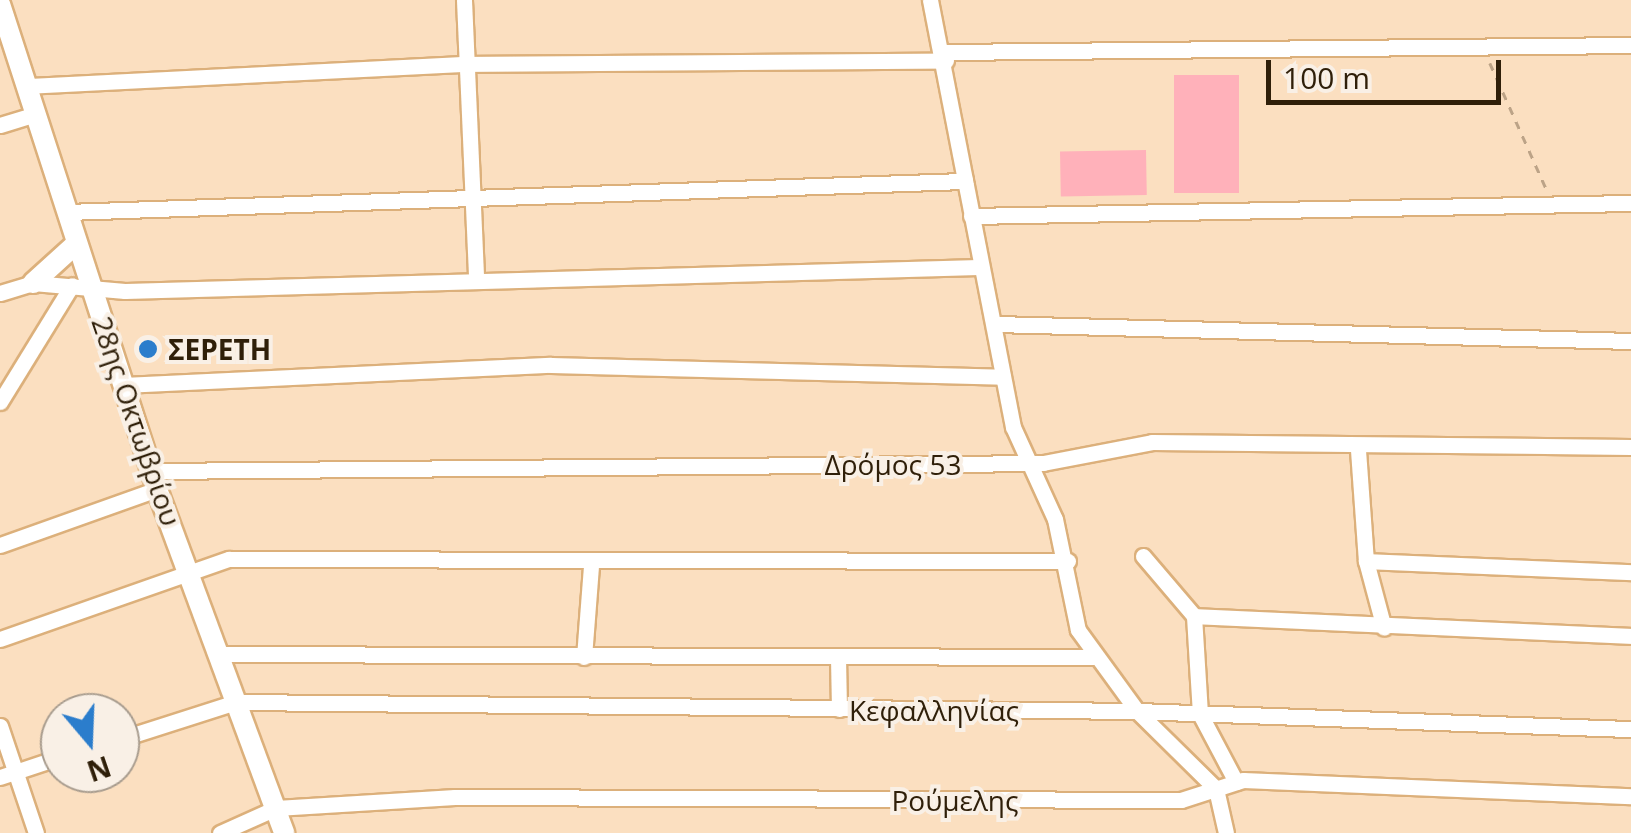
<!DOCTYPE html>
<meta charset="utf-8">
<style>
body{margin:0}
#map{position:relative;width:1631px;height:833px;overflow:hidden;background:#fbdfc0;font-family:"Open Sans",sans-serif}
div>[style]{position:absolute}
.green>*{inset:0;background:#ffb1ba;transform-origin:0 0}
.path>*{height:2.5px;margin-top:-1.25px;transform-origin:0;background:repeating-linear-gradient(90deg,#bca387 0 8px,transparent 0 16px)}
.roads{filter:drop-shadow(2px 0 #dcb07b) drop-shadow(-2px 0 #dcb07b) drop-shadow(0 2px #dcb07b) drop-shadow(0 -2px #dcb07b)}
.minor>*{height:15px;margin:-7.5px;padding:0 7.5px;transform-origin:7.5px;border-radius:7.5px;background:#fff}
.tertiary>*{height:20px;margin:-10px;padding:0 10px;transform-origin:10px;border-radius:10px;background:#fff}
.dots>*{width:28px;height:28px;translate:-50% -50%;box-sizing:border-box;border:5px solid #f9f0e6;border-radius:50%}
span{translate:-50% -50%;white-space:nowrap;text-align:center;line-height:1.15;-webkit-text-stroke:8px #f9f0e6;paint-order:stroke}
.poi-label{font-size:28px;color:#2f1f09;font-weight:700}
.left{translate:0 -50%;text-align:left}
.street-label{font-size:28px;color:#2f1f09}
.north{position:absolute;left:40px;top:693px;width:100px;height:100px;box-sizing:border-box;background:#f9f0e6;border:2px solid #a89c8e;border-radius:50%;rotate:161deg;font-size:28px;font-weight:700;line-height:40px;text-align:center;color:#2f1f09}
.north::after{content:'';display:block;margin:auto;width:35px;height:45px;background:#2b7dcc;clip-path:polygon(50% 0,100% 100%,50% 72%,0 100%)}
.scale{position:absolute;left:1266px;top:60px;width:235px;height:45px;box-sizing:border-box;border:5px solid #2f1f09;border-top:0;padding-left:12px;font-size:30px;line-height:35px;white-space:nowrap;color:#2f1f09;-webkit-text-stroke:8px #f9f0e6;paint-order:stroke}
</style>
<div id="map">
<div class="green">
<i style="left:1174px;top:75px;width:65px;height:118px"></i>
<i style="left:1146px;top:150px;width:45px;height:86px;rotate:89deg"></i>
</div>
<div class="path">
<i style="left:1490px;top:63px;width:137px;rotate:65.9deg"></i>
</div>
<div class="roads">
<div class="minor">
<i style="left:464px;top:0;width:275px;rotate:87.5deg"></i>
<i style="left:930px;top:0;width:435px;rotate:79deg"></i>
<i style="left:1013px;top:427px;width:101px;rotate:65.5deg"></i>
<i style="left:1055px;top:519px;width:113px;rotate:78.3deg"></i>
<i style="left:1078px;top:630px;width:100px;rotate:53.9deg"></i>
<i style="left:1137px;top:711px;width:111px;rotate:44.6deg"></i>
<i style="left:1216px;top:789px;width:45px;rotate:77.2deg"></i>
<i style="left:945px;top:52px;width:686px;rotate:-0.58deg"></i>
<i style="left:27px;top:86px;width:438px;rotate:-2.9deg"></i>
<i style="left:464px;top:64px;width:482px;rotate:-0.4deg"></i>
<i style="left:0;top:125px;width:38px;rotate:-17deg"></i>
<i style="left:67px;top:212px;width:899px;rotate:-1.98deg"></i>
<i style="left:971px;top:216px;width:660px;rotate:-1.13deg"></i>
<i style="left:0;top:293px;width:34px;rotate:-17deg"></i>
<i style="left:33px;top:283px;width:92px;rotate:5deg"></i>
<i style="left:125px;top:291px;width:854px;rotate:-1.61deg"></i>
<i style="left:995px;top:324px;width:636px;rotate:1.53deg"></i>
<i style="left:123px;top:385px;width:428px;rotate:-2.7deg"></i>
<i style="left:551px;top:365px;width:452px;rotate:1.5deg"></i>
<i style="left:0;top:402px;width:137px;rotate:-58.4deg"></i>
<i style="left:1358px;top:450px;width:111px;rotate:85.9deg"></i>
<i style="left:1366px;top:561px;width:265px;rotate:2.4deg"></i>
<i style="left:151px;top:471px;width:892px;rotate:-0.51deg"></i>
<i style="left:1043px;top:463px;width:111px;rotate:-10.9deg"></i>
<i style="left:1152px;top:442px;width:479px;rotate:0.6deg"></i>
<i style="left:0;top:545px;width:167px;rotate:-19.6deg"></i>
<i style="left:1143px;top:556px;width:79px;rotate:49.6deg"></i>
<i style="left:1194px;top:616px;width:98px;rotate:86.5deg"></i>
<i style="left:1200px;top:714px;width:77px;rotate:62.1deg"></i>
<i style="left:1366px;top:561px;width:69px;rotate:75deg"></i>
<i style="left:1194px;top:616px;width:437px;rotate:2.6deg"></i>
<i style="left:0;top:639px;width:243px;rotate:-19.3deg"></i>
<i style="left:229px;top:559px;width:839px;rotate:0.14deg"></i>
<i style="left:220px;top:654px;width:873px;rotate:0.2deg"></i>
<i style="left:584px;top:657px;width:91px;rotate:-85.6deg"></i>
<i style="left:838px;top:657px;width:52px;rotate:88.9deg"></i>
<i style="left:0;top:726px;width:113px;rotate:71.4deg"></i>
<i style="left:120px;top:739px;width:122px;rotate:-17.7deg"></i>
<i style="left:236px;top:702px;width:901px;rotate:0.57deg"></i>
<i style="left:1137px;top:711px;width:494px;rotate:2.1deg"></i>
<i style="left:0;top:777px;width:63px;rotate:-18.4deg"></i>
<i style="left:220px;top:833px;width:61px;rotate:-24.1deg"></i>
<i style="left:276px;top:808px;width:179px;rotate:-3.5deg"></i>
<i style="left:455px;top:797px;width:726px;rotate:0.24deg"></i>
<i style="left:1181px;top:800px;width:65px;rotate:-17.9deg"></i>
<i style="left:1243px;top:780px;width:388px;rotate:2.4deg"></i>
</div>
<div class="tertiary">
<i style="left:0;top:4px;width:510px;rotate:72.06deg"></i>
<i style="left:157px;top:489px;width:367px;rotate:69.7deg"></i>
<i style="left:33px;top:283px;width:59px;rotate:-42.3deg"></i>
</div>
</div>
<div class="dots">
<i style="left:148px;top:349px;background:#2b7dcc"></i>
</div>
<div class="poi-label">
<span class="left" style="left:168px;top:349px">ΣΕΡΕΤΗ</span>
</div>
<div class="street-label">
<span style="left:137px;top:421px;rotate:71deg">28ης Οκτωβρίου</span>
<span style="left:893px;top:464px">Δρόμος 53</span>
<span style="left:934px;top:710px">Κεφαλληνίας</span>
<span style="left:955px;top:800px">Ρούμελης</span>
</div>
<div class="north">N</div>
<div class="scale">100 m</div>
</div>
